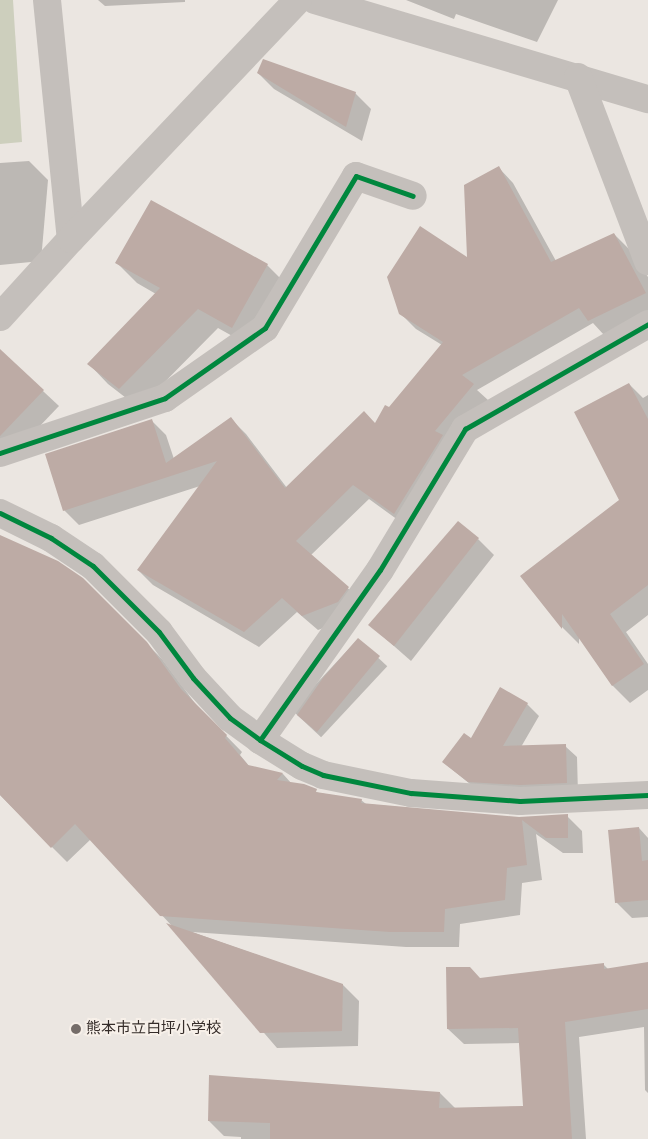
<!DOCTYPE html>
<meta charset="utf-8">
<style>
body{margin:0}
#map{position:relative;width:648px;height:1139px;overflow:hidden;background:#ebe6e1;font-family:"Fira Sans Condensed","Noto Sans JP",sans-serif}
div>[style]{position:absolute}
.green>*{inset:0;background:#cdcfbd}
.shadow>*{inset:0;background:#0003;transform-origin:0 0}
.building>*{inset:0;background:#bdaba5}
.minor>*{height:28px;margin:-14px;padding:0 14px;transform-origin:14px;border-radius:14px;background:#c4bfbb}
.cycleway>*{height:5px;margin:-2.5px;padding:0 2.5px;transform-origin:2.5px;border-radius:2.5px;background:#00873e}
.dots>*{width:14px;height:14px;translate:-50% -50%;box-sizing:border-box;border:2px solid #f7f0e9;border-radius:50%}
span{translate:-50% -50%;white-space:nowrap;text-align:center;line-height:1.15;-webkit-text-stroke:4px #f7f0e9;paint-order:stroke}
.poi-label{font-size:15px;color:#352c29}
.left{translate:0 -50%;text-align:left}
</style>
<div id="map">
<div class="green">
<i style="clip-path:polygon(0 0,13px 0,22px 142px,0 144px)"></i>
</div>
<div class="shadow">
<i style="clip-path:polygon(98px 0,185px 0,185px 2px,105px 6px)"></i>
<i style="clip-path:polygon(406px 0,558px 0,537px 42px,456px 14px,454px 19px)"></i>
<i style="clip-path:polygon(258px 73px,355px 93px,371px 109px,362px 141px,274px 89px)"></i>
<i style="clip-path:polygon(29px 161px,48px 180px,41px 261px,0 265px,0 163px)"></i>
<i style="clip-path:polygon(499px 168px,513px 183px,556px 261px,614px 234px,629px 249px,648px 277px,648px 314px,604px 335px,593px 323px,477px 390px,488px 400px,451px 445px,409px 528px,369px 499px,311px 555px,363px 602px,353px 617px,318px 630px,297px 612px,259px 647px,153px 585px,138px 570px,200px 486px,79px 525px,64px 510px,151px 420px,166px 435px,174px 459px,231px 419px,246px 434px,287px 488px,376px 424px,442px 345px,416px 329px,401px 314px,469px 259px)"></i>
<i style="clip-path:polygon(117px 263px,267px 265px,287px 285px,252px 347px,218px 328px,139px 408px,108px 384px,89px 364px,156px 294px,137px 283px)"></i>
<i style="clip-path:polygon(0 351px,59px 406px,15px 452px,0 450px)"></i>
<i style="clip-path:polygon(629px 384px,643px 398px,648px 395px,648px 615px,626px 632px,648px 664px,648px 690px,630px 703px,612px 685px,579px 637px,579px 644px,563px 628px,522px 577px,621px 501px)"></i>
<i style="clip-path:polygon(0 536px,82px 579px,162px 659px,197px 706px,242px 752px,240px 755px,250px 767px,283px 774px,292px 784px,319px 793px,361px 800px,366px 804px,519px 818px,567px 816px,582px 831px,583px 853px,563px 853px,536px 834px,542px 880px,522px 883px,520px 915px,460px 924px,459px 947px,406px 947px,192px 932px,343px 985px,359px 1001px,358px 1046px,277px 1048px,172px 926px,91px 839px,67px 862px,0 795px)"></i>
<i style="clip-path:polygon(478px 539px,494px 555px,411px 661px,370px 625px)"></i>
<i style="left:358px;top:639px;width:40px;height:97px;rotate:43deg"></i>
<i style="clip-path:polygon(501px 689px,527px 704px,539px 716px,521px 747px,565px 746px,577px 757px,578px 794px,481px 793px,443px 762px,472px 740px)"></i>
<i style="clip-path:polygon(639px 828px,648px 838px,648px 917px,632px 918px,616px 902px)"></i>
<i style="clip-path:polygon(648px 963px,648px 1093px,645px 1090px,644px 1027px,579px 1037px,586px 1139px,241px 1139px,241px 1137px,224px 1136px,209px 1121px,440px 1093px,456px 1109px,525px 1107px,521px 1043px,464px 1044px,448px 1029px,480px 979px,603px 964px,609px 970px)"></i>
</div>
<div class="building">
<i style="clip-path:polygon(263px 59px,356px 92px,346px 127px,257px 73px)"></i>
<i style="clip-path:polygon(499px 166px,551px 262px,614px 233px,646px 293px,588px 321px,579px 308px,462px 375px,474px 384px,435px 431px,443px 435px,394px 514px,353px 485px,296px 541px,349px 587px,338px 602px,302px 616px,282px 598px,244px 632px,137px 570px,217px 461px,63px 511px,45px 454px,152px 419px,166px 463px,231px 417px,285px 488px,364px 411px,375px 423px,385px 405px,389px 407px,443px 342px,399px 314px,387px 277px,420px 226px,467px 257px,464px 185px)"></i>
<i style="clip-path:polygon(151px 200px,268px 264px,232px 328px,198px 309px,119px 389px,87px 364px,160px 288px,115px 263px)"></i>
<i style="clip-path:polygon(0 349px,44px 390px,0 436px)"></i>
<i style="clip-path:polygon(629px 383px,648px 419px,648px 585px,610px 614px,644px 664px,612px 686px,562px 614px,562px 629px,520px 576px,619px 500px,574px 412px)"></i>
<i style="clip-path:polygon(458px 521px,479px 538px,394px 646px,368px 625px)"></i>
<i style="clip-path:polygon(0 535px,58px 561px,83px 578px,147px 642px,181px 689px,227px 735px,225px 738px,248px 765px,283px 773px,277px 780px,304px 784px,317px 789px,316px 792px,362px 799px,361px 803px,519px 817px,568px 814px,568px 838px,546px 838px,522px 820px,527px 865px,507px 868px,505px 900px,445px 909px,444px 932px,390px 932px,160px 916px,75px 824px,51px 848px,0 795px)"></i>
<i style="clip-path:polygon(358px 638px,380px 656px,317px 732px,297px 715px,323px 678px)"></i>
<i style="clip-path:polygon(500px 687px,528px 703px,503px 746px,566px 744px,567px 783px,520px 785px,468px 782px,442px 762px,464px 733px,471px 738px)"></i>
<i style="clip-path:polygon(639px 827px,642px 861px,648px 860px,648px 900px,615px 903px,608px 830px)"></i>
<i style="clip-path:polygon(166px 923px,343px 984px,342px 1031px,260px 1033px)"></i>
<i style="clip-path:polygon(648px 962px,648px 1009px,565px 1022px,572px 1139px,270px 1139px,270px 1123px,208px 1121px,209px 1075px,440px 1092px,439px 1108px,523px 1106px,518px 1028px,447px 1029px,446px 967px,470px 967px,480px 978px,604px 963px,604px 969px)"></i>
</div>
<div class="minor">
<i style="left:47px;top:0;width:240px;rotate:84.3deg"></i>
<i style="left:315px;top:0;width:347px;rotate:16.6deg"></i>
<i style="left:578px;top:77px;width:197px;rotate:69.2deg"></i>
<i style="left:0;top:317px;width:105px;rotate:-47.7deg"></i>
<i style="left:71px;top:239px;width:330px;rotate:-46.5deg"></i>
<i style="left:0;top:453px;width:174px;rotate:-18.4deg"></i>
<i style="left:165px;top:398px;width:122px;rotate:-35deg"></i>
<i style="left:265px;top:328px;width:177px;rotate:-59.1deg"></i>
<i style="left:356px;top:176px;width:60px;rotate:19.3deg"></i>
<i style="left:0;top:513px;width:57px;rotate:26.1deg"></i>
<i style="left:51px;top:538px;width:50px;rotate:33.7deg"></i>
<i style="left:93px;top:566px;width:93px;rotate:45deg"></i>
<i style="left:159px;top:632px;width:57px;rotate:53.5deg"></i>
<i style="left:193px;top:678px;width:54px;rotate:47.2deg"></i>
<i style="left:230px;top:718px;width:37px;rotate:36deg"></i>
<i style="left:260px;top:740px;width:49px;rotate:31.8deg"></i>
<i style="left:302px;top:766px;width:23px;rotate:23deg"></i>
<i style="left:323px;top:775px;width:90px;rotate:11.6deg"></i>
<i style="left:411px;top:793px;width:109px;rotate:4.2deg"></i>
<i style="left:520px;top:801px;width:128px;rotate:-2.7deg"></i>
<i style="left:260px;top:740px;width:208px;rotate:-54.8deg"></i>
<i style="left:380px;top:570px;width:165px;rotate:-58.9deg"></i>
<i style="left:465px;top:429px;width:211px;rotate:-29.8deg"></i>
</div>
<div class="cycleway">
<i style="left:0;top:453px;width:174px;rotate:-18.4deg"></i>
<i style="left:165px;top:398px;width:122px;rotate:-35deg"></i>
<i style="left:265px;top:328px;width:177px;rotate:-59.1deg"></i>
<i style="left:356px;top:176px;width:60px;rotate:19.3deg"></i>
<i style="left:0;top:513px;width:57px;rotate:26.1deg"></i>
<i style="left:51px;top:538px;width:50px;rotate:33.7deg"></i>
<i style="left:93px;top:566px;width:93px;rotate:45deg"></i>
<i style="left:159px;top:632px;width:57px;rotate:53.5deg"></i>
<i style="left:193px;top:678px;width:54px;rotate:47.2deg"></i>
<i style="left:230px;top:718px;width:37px;rotate:36deg"></i>
<i style="left:260px;top:740px;width:49px;rotate:31.8deg"></i>
<i style="left:302px;top:766px;width:23px;rotate:23deg"></i>
<i style="left:323px;top:775px;width:90px;rotate:11.6deg"></i>
<i style="left:411px;top:793px;width:109px;rotate:4.2deg"></i>
<i style="left:520px;top:801px;width:128px;rotate:-2.7deg"></i>
<i style="left:260px;top:740px;width:208px;rotate:-54.8deg"></i>
<i style="left:380px;top:570px;width:165px;rotate:-58.9deg"></i>
<i style="left:465px;top:429px;width:211px;rotate:-29.8deg"></i>
</div>
<div class="dots">
<i style="left:76px;top:1029px;background:#756d69"></i>
</div>
<div class="poi-label">
<span class="left" style="left:86px;top:1029px">熊本市立白坪小学校</span>
</div>
</div>
